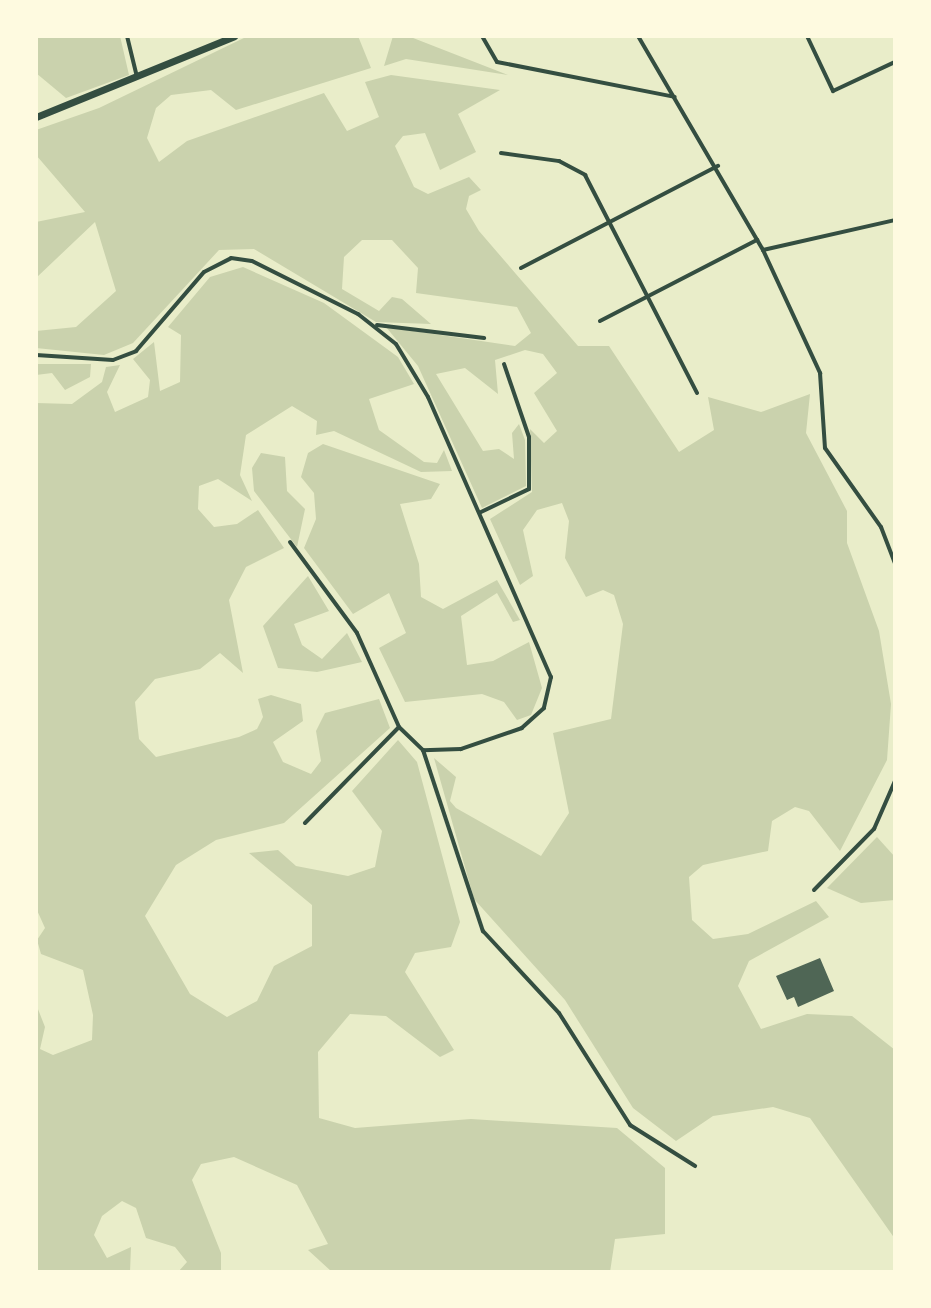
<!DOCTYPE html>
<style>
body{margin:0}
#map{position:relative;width:931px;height:1308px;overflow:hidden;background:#e9edc9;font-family:Quicksand,sans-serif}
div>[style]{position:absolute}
.green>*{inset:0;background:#cad2ad}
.building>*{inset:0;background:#4f6655}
.minor>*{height:4px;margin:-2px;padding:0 2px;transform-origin:2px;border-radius:2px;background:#344e41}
.primary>*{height:7px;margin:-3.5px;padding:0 3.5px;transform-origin:3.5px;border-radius:3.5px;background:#344e41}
span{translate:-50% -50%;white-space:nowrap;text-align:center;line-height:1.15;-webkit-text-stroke:7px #fefae0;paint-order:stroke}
.frame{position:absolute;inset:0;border:38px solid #fefae0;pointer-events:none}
</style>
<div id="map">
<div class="green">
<i style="clip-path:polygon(36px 36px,120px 36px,129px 75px,66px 98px,36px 73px)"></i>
<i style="clip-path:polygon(248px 36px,358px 36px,371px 68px,236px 110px,211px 90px,171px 95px,156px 108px,147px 138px,159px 162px,187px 141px,324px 93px,347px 131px,379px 117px,365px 82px,391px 75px,500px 90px,458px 114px,476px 152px,440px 170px,425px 133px,403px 136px,395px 146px,414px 187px,428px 194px,469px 177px,481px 190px,469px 196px,466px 209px,479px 231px,578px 346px,609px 346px,679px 452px,714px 430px,708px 397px,761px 412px,810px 394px,806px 433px,847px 511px,847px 543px,879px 631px,891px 704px,887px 760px,840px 851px,809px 811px,795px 807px,772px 821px,768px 851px,703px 865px,689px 877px,692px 920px,713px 939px,748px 934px,816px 901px,829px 917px,749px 961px,738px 986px,761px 1029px,807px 1014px,852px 1016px,895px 1050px,895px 1239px,810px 1118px,773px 1107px,713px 1116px,676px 1141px,633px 1108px,565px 1000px,474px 899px,434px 758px,456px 777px,450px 801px,456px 808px,541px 856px,569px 813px,553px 733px,611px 719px,623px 624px,614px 595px,603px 590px,586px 597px,565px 558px,569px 521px,562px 503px,537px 510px,523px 530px,533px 576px,520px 585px,490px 519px,532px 492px,530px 429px,544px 443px,557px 431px,534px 393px,557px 373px,543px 354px,525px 350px,495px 360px,498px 394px,465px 368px,436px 374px,483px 451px,499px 449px,514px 459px,512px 433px,519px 424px,525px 440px,526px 486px,482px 508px,418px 366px,386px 327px,515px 346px,531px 333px,517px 307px,416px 293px,418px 268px,392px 240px,362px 240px,344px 257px,342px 289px,379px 311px,392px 297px,402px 299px,431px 324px,376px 322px,254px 249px,219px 250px,133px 343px,104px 355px,36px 348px,36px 331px,76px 327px,116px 291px,95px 222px,36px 278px,36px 222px,85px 212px,36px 155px,36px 130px,99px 108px)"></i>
<i style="clip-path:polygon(393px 36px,408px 36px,508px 75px,406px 59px,384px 66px)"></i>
<i style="clip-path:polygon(243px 267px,324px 303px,398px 357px,414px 384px,369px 399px,379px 430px,424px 462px,437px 463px,444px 450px,452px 471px,421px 472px,334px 431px,316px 435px,317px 421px,292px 406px,246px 435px,240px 475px,252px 501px,218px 479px,199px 486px,198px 509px,214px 527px,237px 524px,258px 510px,284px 548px,246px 567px,229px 600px,243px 673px,220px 653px,200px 669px,155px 679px,135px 702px,139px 739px,156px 757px,239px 737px,257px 729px,263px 717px,258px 699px,271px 695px,301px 704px,303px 721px,273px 742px,283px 762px,311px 774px,321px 761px,316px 731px,325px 713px,379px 699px,390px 728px,284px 823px,216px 840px,176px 865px,145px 916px,190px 994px,227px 1017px,257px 1001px,274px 966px,312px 946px,312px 905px,249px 853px,278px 850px,296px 866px,348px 876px,375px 867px,382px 831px,352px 791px,398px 740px,417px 762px,460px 922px,451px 947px,415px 953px,405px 972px,454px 1050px,440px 1057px,386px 1016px,350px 1014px,318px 1052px,319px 1118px,355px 1128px,471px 1119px,617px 1128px,665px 1168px,665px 1234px,615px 1239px,610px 1272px,332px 1272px,308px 1250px,328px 1244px,297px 1185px,234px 1157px,201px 1164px,192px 1180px,221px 1253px,221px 1272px,178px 1272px,187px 1262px,175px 1247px,146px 1238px,136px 1208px,122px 1201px,102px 1216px,94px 1235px,107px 1258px,131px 1247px,130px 1272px,36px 1272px,36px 1004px,45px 1027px,40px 1049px,53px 1055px,92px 1040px,93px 1015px,83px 970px,41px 954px,37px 940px,45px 928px,36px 908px,36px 403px,72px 404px,102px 382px,106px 367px,120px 365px,107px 392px,115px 412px,148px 397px,150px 380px,133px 359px,154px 342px,160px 391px,180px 382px,181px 335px,168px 327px,210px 277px)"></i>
<i style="clip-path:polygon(36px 364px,91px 364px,90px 377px,65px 390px,52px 373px,36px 375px)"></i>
<i style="clip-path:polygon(323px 444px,440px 484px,431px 499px,400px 504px,419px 564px,421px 597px,443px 609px,497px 580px,520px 620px,513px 622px,497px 593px,461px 616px,467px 665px,493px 661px,529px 642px,542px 688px,531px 715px,517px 720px,504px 702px,482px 694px,405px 702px,379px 648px,406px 633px,389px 593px,353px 614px,304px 548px,316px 519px,314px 493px,301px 477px,308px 453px)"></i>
<i style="clip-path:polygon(261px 453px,285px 457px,287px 491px,305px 509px,297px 547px,254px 491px,252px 468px)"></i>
<i style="clip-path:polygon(308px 576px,329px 611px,294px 624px,302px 645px,322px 659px,347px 633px,362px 662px,317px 672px,278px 668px,263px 626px)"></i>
<i style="clip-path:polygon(877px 837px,895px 857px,895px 900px,861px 903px,827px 888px)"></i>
</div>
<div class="building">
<i style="clip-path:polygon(820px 958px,834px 991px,798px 1007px,794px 997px,787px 1000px,776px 976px)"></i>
</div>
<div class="minor">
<i style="left:127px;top:36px;width:42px;rotate:76.3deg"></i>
<i style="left:482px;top:36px;width:30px;rotate:60deg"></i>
<i style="left:497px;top:62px;width:181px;rotate:11.1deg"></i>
<i style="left:638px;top:36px;width:248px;rotate:59.7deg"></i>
<i style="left:763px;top:250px;width:136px;rotate:65.1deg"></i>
<i style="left:820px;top:373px;width:75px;rotate:86.2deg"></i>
<i style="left:825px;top:448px;width:97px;rotate:54.7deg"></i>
<i style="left:881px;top:527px;width:40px;rotate:69deg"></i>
<i style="left:807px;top:36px;width:61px;rotate:64.7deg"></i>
<i style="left:833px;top:91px;width:68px;rotate:-25.1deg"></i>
<i style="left:501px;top:153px;width:59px;rotate:7.9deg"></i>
<i style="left:559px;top:161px;width:30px;rotate:28deg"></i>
<i style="left:585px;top:175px;width:245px;rotate:62.8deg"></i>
<i style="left:763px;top:250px;width:135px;rotate:-12.8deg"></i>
<i style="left:521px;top:268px;width:222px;rotate:-27.4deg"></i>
<i style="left:600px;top:321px;width:177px;rotate:-27.3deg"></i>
<i style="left:377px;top:325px;width:108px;rotate:6.9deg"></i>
<i style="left:36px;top:355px;width:77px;rotate:3.7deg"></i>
<i style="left:113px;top:360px;width:25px;rotate:-21deg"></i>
<i style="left:136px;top:351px;width:104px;rotate:-49.3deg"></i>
<i style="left:204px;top:272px;width:30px;rotate:-27deg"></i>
<i style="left:231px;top:258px;width:21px;rotate:8deg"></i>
<i style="left:252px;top:261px;width:119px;rotate:26.6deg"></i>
<i style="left:358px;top:314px;width:48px;rotate:38.3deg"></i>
<i style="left:396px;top:344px;width:62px;rotate:58.9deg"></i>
<i style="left:428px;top:397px;width:306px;rotate:66.3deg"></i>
<i style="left:551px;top:677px;width:32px;rotate:103deg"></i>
<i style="left:544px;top:708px;width:30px;rotate:138deg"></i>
<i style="left:522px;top:728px;width:65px;rotate:161deg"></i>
<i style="left:461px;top:749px;width:38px;rotate:178deg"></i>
<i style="left:481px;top:512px;width:53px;rotate:-25.6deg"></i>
<i style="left:529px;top:489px;width:52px;rotate:-90deg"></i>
<i style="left:529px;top:437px;width:77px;rotate:-108.9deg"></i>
<i style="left:290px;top:542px;width:113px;rotate:53.6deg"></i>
<i style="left:357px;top:633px;width:103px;rotate:65.9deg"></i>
<i style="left:399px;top:727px;width:33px;rotate:44deg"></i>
<i style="left:423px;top:750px;width:191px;rotate:71.7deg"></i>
<i style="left:483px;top:931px;width:112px;rotate:47.2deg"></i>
<i style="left:559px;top:1013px;width:133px;rotate:57.6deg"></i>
<i style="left:630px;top:1125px;width:77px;rotate:32.2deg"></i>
<i style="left:305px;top:823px;width:134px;rotate:-45.6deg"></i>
<i style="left:814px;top:890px;width:86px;rotate:-45.5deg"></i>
<i style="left:874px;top:829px;width:52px;rotate:-66.4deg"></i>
</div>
<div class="primary">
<i style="left:36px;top:117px;width:214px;rotate:-22.2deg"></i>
</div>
<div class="frame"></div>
</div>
